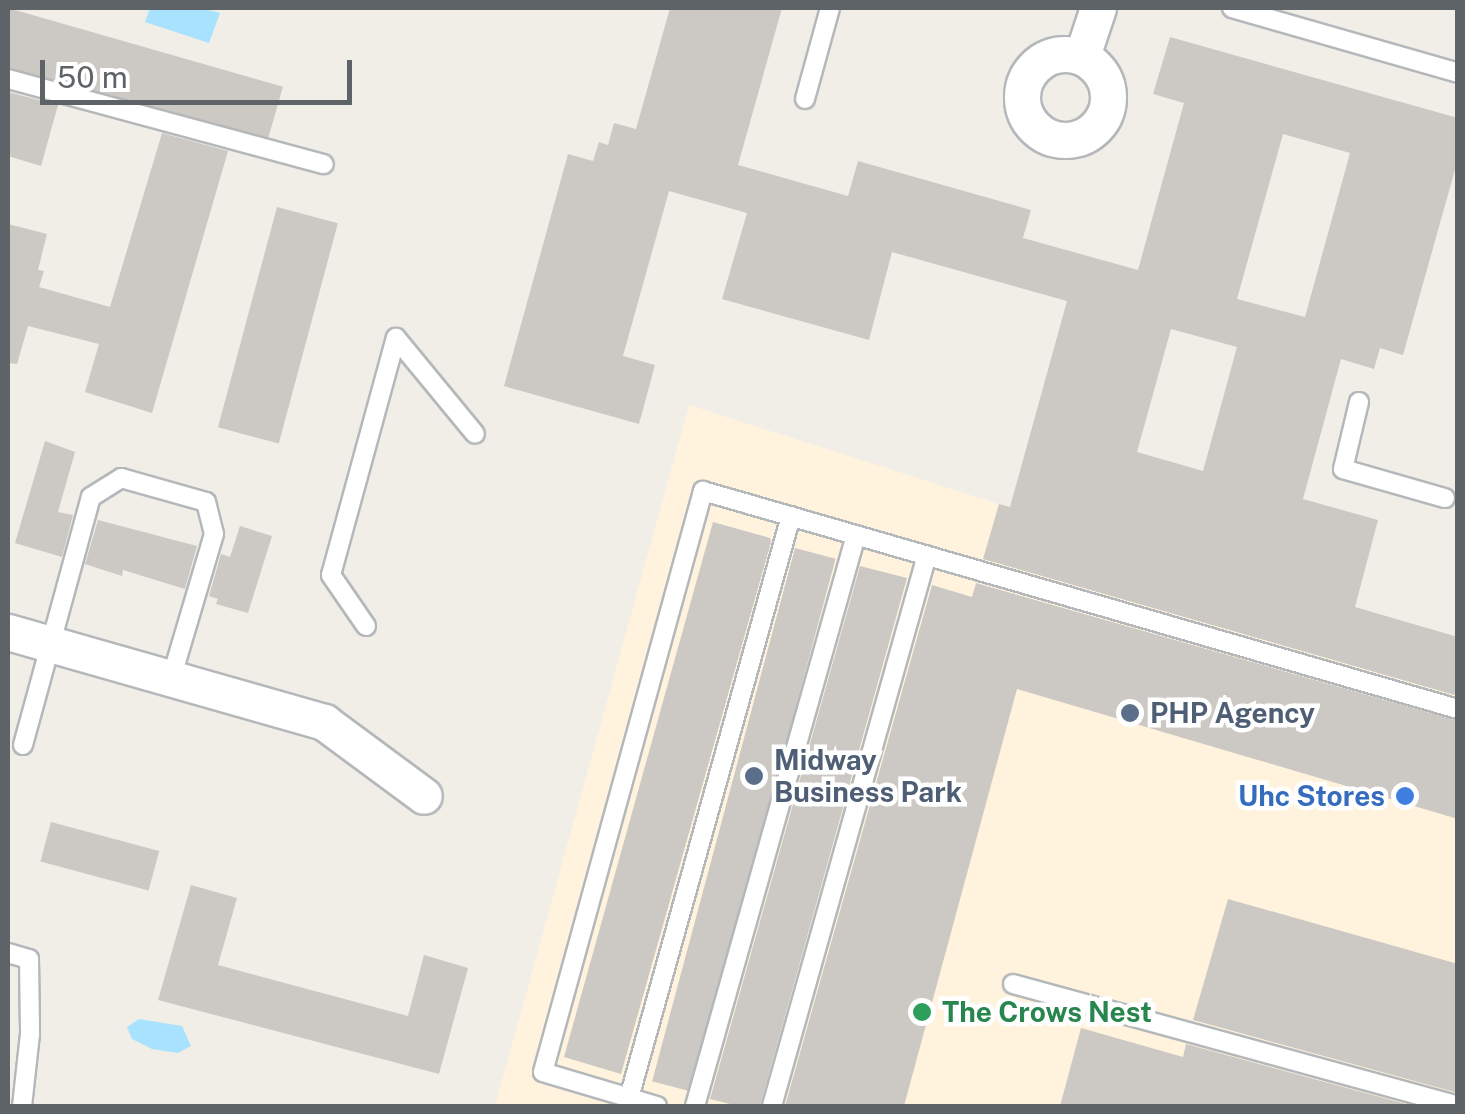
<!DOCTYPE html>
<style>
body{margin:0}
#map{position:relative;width:1465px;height:1114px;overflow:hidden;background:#f1ede7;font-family:"Public Sans",sans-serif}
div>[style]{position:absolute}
.commercial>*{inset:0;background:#fff3dd}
.water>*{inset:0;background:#a8e2ff}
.building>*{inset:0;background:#ccc8c3;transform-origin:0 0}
.roads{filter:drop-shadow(2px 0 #b4b8bb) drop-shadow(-2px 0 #b4b8bb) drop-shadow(0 2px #b4b8bb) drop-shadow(0 -2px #b4b8bb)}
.service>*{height:18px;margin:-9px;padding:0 9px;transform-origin:9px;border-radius:9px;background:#fff}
.minor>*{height:35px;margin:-17.5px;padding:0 17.5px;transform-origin:17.5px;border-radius:17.5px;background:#fff}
.minor>.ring{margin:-17.5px;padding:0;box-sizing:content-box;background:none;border:35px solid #fff;border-radius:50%}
.dots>*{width:28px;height:28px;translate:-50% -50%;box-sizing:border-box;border:5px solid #fff;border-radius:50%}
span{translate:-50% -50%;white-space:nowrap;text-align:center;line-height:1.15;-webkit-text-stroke:9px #fff;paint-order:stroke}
.service-label{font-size:28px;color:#4e5e75;font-weight:700}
.left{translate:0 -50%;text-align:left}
.shop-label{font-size:28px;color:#366cbe;font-weight:700}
.right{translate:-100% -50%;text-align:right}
.leisure-label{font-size:28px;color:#27864d;font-weight:700}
.frame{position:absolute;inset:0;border:10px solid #5e6367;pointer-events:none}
.scale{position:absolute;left:40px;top:60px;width:312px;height:45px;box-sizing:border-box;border:5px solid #5e6367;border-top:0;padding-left:12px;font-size:30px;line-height:35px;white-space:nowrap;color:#5e6367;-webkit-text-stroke:8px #fff;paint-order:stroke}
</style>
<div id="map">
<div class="commercial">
<i style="clip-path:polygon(689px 405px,999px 504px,1457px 637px,1457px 1106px,495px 1106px)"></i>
</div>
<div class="water">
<i style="clip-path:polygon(150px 8px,201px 8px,220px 13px,209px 43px,145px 22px)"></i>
<i style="clip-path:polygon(139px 1019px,182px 1026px,191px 1046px,178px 1053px,152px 1049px,132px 1039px,127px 1027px)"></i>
</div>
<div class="building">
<i style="left:8px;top:8px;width:286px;height:59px;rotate:16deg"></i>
<i style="clip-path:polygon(evenodd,670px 8px,782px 8px,738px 165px,848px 196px,858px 161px,1031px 210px,1023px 238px,1138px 270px,1184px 103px,1153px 94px,1170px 37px,1458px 118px,1458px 159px,1403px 355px,1380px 348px,1374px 369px,1341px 359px,1303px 499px,1378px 520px,1355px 607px,1458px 637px,1458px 696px,983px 559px,999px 504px,1010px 507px,1067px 301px,892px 252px,869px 340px,722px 299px,747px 213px,669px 191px,623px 356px,655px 365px,639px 424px,504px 386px,568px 154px,593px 161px,599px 142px,608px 145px,614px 123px,636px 129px,670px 8px,1283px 134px,1350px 153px,1305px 317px,1237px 299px,1283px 134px,670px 8px,1171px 329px,1237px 347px,1203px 471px,1137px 452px,1171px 329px)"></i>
<i style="clip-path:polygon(8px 92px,58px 105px,41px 166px,8px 156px)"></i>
<i style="clip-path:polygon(162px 133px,228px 151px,152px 413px,85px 392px,99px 344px,28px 326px,17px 364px,8px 363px,8px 224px,47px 234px,38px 270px,44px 271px,39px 287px,110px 307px)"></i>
<i style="left:277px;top:207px;width:63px;height:228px;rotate:15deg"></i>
<i style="clip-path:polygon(45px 441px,75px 452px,58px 512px,73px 515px,62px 557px,15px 543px)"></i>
<i style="clip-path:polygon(98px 520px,197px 546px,185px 589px,123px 570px,122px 576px,85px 564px)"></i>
<i style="clip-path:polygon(713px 522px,770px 538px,771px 542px,621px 1074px,564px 1057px)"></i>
<i style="clip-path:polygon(240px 526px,272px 536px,248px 613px,216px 604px,218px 599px,209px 596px,221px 554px,230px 557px)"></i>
<i style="left:795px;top:548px;width:42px;height:552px;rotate:15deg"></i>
<i style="clip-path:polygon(860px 566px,907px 578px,760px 1106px,738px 1106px,710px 1099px)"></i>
<i style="clip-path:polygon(976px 583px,1458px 721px,1458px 819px,1017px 689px,904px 1106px,785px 1106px,932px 585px,972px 597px)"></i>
<i style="left:51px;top:822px;width:112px;height:41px;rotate:15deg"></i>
<i style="clip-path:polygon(191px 885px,237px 898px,218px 965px,408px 1016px,424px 955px,468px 968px,439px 1074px,158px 1000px)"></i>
<i style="clip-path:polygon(1228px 899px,1458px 964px,1458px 1093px,1193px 1020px)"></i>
<i style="clip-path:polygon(1081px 1028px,1183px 1057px,1186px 1044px,1413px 1106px,1060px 1106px)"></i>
</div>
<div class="roads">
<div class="service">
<i style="left:1232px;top:8px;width:235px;rotate:16deg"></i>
<i style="left:8px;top:79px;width:327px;rotate:15.1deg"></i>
<i style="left:805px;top:99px;width:94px;rotate:-74.6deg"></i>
<i style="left:1359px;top:402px;width:69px;rotate:103.4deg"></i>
<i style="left:1343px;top:469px;width:106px;rotate:15.9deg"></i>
<i style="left:366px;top:626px;width:62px;rotate:-124.5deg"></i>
<i style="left:331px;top:575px;width:246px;rotate:-74.7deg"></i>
<i style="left:396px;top:338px;width:124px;rotate:50.5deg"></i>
<i style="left:23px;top:745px;width:257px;rotate:-74.7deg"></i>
<i style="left:91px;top:497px;width:36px;rotate:-32deg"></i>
<i style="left:121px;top:478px;width:88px;rotate:15.8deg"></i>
<i style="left:206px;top:502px;width:33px;rotate:76deg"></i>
<i style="left:214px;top:534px;width:151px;rotate:106.5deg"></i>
<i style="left:8px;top:953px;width:22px;rotate:16deg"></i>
<i style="left:29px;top:959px;width:75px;rotate:89.2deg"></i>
<i style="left:30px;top:1034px;width:72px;rotate:96.3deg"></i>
<i style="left:1013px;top:984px;width:461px;rotate:15.3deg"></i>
<i style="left:629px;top:1098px;width:604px;rotate:-74.45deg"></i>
<i style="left:657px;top:1106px;width:119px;rotate:-163.4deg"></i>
<i style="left:543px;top:1072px;width:603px;rotate:-74.6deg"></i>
<i style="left:703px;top:491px;width:786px;rotate:16.11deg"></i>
<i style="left:695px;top:1106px;width:593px;rotate:-74.25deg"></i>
<i style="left:772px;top:1106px;width:572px;rotate:-74.29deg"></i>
</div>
<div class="minor">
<i class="ring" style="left:1022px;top:54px;width:51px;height:51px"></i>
<i style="left:1082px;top:56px;width:51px;rotate:-71.6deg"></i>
<i style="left:8px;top:632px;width:329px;rotate:15.9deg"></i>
<i style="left:324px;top:722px;width:124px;rotate:36.5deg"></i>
</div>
</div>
<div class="dots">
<i style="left:1130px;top:713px;background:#5c6f8a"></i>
<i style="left:754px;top:776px;background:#5c6f8a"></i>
<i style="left:1405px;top:796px;background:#3f7fe0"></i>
<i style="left:922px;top:1012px;background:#2e9e5b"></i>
</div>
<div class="service-label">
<span class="left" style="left:1150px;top:713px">PHP Agency</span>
<span class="left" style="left:774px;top:776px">Midway<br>Business Park</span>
</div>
<div class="shop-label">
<span class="right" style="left:1385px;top:796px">Uhc Stores</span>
</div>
<div class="leisure-label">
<span class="left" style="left:942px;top:1012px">The Crows Nest</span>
</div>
<div class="frame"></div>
<div class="scale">50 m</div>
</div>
